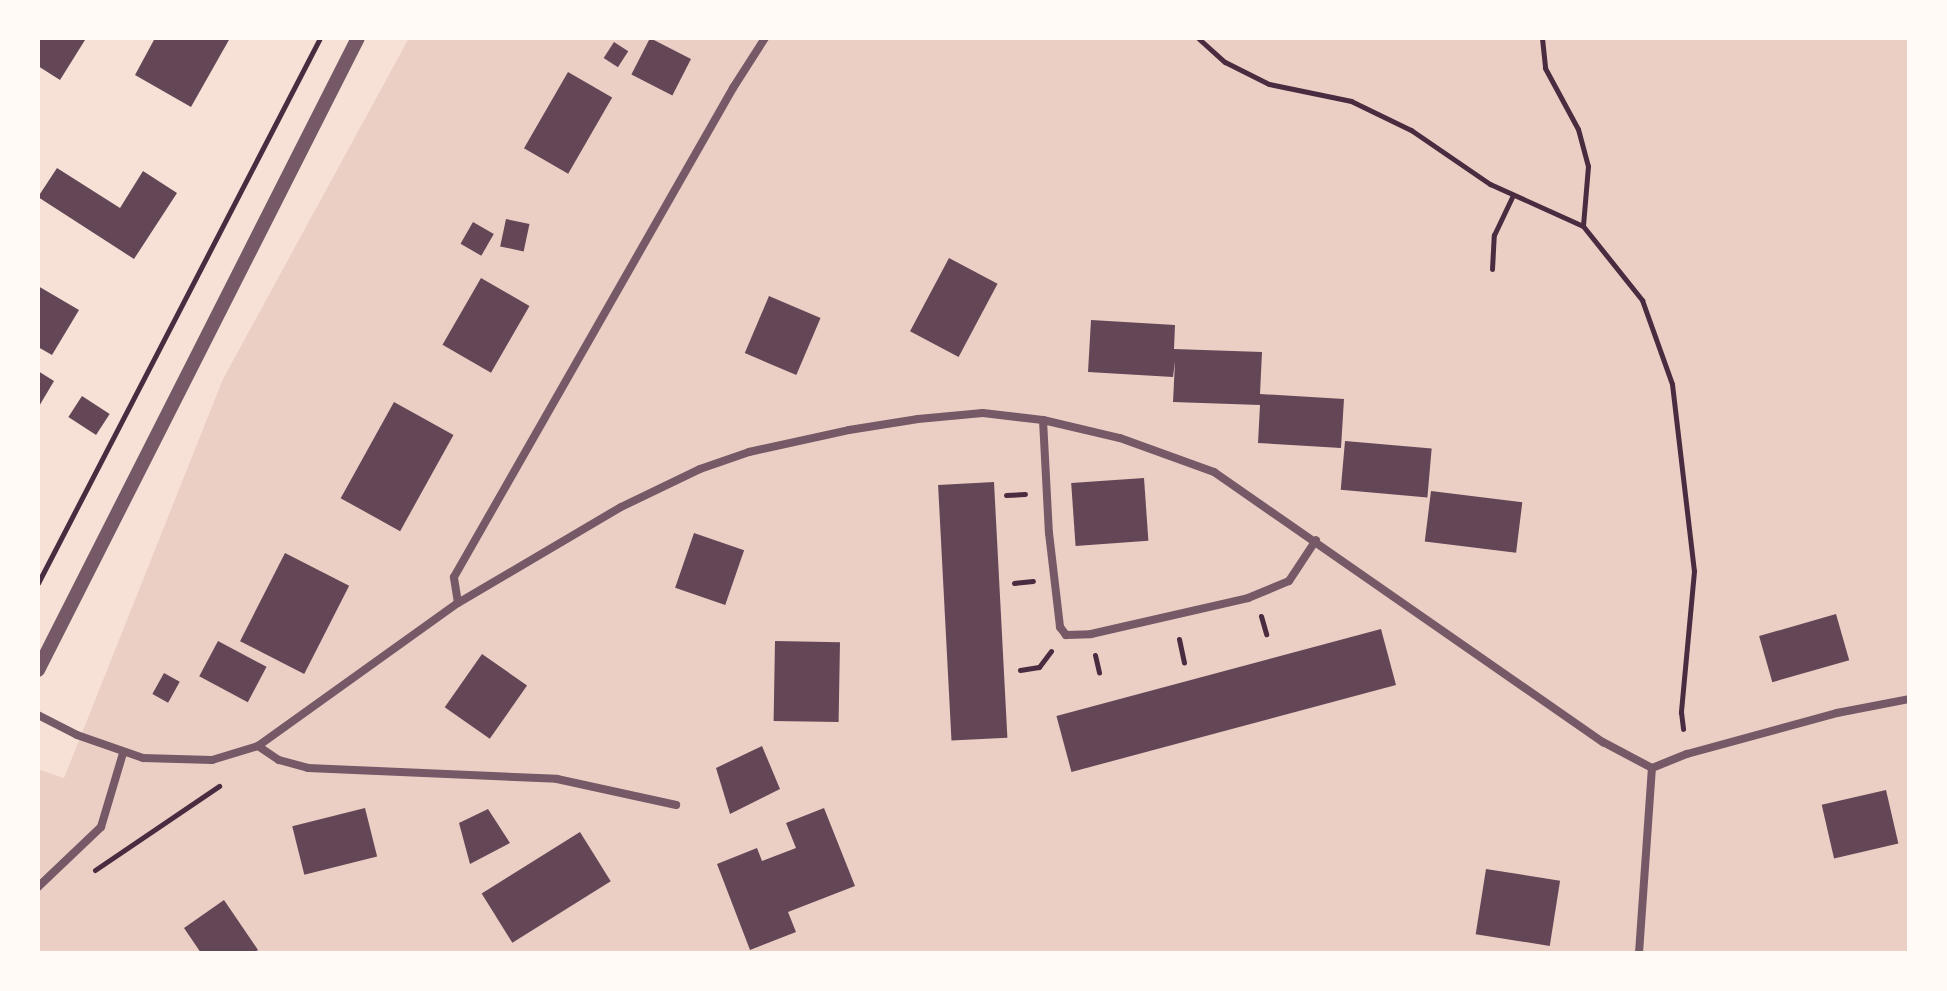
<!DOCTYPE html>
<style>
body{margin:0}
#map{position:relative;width:1947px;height:991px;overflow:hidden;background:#f7e1d7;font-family:"Work Sans",sans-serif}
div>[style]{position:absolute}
.green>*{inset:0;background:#ebcfc5}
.building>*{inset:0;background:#644757;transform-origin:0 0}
.path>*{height:5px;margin:-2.5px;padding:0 2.5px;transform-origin:2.5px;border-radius:2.5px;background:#4a2c40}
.minor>*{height:8px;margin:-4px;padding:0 4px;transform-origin:4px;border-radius:4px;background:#755966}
.tertiary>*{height:14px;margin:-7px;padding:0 7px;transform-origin:7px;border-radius:7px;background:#755966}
span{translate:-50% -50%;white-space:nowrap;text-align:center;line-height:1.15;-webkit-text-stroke:6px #fffaf5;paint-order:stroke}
.frame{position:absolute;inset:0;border:40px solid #fffaf5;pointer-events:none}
</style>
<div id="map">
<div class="green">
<i style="clip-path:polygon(409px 38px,1909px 38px,1909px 953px,38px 953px,38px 774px,40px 770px,64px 778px,223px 379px)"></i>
</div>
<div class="building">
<i style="clip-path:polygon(38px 38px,85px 40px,60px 80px,38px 66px)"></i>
<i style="clip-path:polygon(155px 38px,230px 38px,191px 107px,135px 75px)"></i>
<i style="left:650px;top:38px;width:46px;height:41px;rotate:27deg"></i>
<i style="left:614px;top:42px;width:17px;height:19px;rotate:33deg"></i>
<i style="left:568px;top:72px;width:51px;height:88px;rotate:30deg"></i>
<i style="clip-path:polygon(57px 168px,120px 208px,143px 171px,177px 193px,134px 259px,38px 197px)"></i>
<i style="left:506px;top:219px;width:24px;height:28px;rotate:12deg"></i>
<i style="left:473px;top:222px;width:24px;height:25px;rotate:30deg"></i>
<i style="left:949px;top:258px;width:55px;height:83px;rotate:28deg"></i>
<i style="left:481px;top:278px;width:56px;height:77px;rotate:30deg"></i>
<i style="clip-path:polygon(38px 286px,79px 310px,52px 355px,38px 347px)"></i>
<i style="left:769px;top:296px;width:56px;height:62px;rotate:23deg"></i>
<i style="clip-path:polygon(1091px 320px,1175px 325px,1174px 349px,1262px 352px,1260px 394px,1344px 399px,1341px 448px,1258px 443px,1260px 405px,1173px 402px,1175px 361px,1173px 377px,1088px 372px)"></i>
<i style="clip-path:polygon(38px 371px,54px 381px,38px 408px)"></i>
<i style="left:82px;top:396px;width:33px;height:25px;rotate:33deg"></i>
<i style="left:394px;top:402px;width:68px;height:110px;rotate:29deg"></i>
<i style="left:1345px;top:441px;width:87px;height:49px;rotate:5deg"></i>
<i style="left:1144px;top:478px;width:63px;height:73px;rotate:86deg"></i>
<i style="left:994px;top:482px;width:256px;height:56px;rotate:87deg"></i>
<i style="left:1431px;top:491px;width:92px;height:51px;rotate:7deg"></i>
<i style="left:694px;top:533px;width:53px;height:58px;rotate:19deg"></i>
<i style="left:285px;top:553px;width:72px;height:99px;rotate:27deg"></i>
<i style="left:1836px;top:614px;width:48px;height:80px;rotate:74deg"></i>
<i style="left:1381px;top:629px;width:58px;height:336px;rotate:75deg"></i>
<i style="left:218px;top:641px;width:55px;height:40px;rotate:28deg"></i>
<i style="left:775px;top:641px;width:65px;height:80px;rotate:1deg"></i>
<i style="left:482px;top:654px;width:55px;height:65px;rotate:35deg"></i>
<i style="left:164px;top:673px;width:18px;height:24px;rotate:29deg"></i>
<i style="clip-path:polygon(762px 746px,780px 789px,730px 814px,716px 768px)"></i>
<i style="left:1886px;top:790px;width:55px;height:66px;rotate:77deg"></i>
<i style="left:365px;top:808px;width:50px;height:75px;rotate:76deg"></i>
<i style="clip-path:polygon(824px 808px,855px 886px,788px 912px,796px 932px,750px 950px,717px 864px,757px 848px,762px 861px,796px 848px,786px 823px)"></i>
<i style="clip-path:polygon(488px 809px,510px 843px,470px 864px,459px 823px)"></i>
<i style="left:580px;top:832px;width:58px;height:116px;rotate:58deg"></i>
<i style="left:1486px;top:869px;width:75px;height:66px;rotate:9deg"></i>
<i style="clip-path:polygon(224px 900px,258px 950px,253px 953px,201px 953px,184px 928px)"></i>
</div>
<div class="path">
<i style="left:1198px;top:38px;width:36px;rotate:42deg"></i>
<i style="left:1225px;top:62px;width:49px;rotate:26.6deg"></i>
<i style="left:1269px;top:84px;width:84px;rotate:11.7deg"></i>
<i style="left:1351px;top:101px;width:67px;rotate:25.8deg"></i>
<i style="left:1411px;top:130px;width:96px;rotate:34.4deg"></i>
<i style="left:1490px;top:184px;width:102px;rotate:24.3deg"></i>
<i style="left:1583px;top:226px;width:95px;rotate:51.4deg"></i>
<i style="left:1642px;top:300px;width:89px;rotate:70.3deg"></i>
<i style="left:1672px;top:384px;width:188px;rotate:83.3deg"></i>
<i style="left:1694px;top:571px;width:142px;rotate:95.3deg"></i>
<i style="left:1681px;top:712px;width:17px;rotate:83deg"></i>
<i style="left:1542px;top:38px;width:30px;rotate:84deg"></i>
<i style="left:1545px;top:68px;width:69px;rotate:61.6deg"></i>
<i style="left:1578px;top:129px;width:38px;rotate:75deg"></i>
<i style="left:1588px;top:166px;width:60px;rotate:94.8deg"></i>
<i style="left:1492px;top:269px;width:34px;rotate:-87deg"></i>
<i style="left:1494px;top:235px;width:44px;rotate:-64.6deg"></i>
<i style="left:1006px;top:495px;width:19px;rotate:-3deg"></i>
<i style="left:38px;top:583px;width:614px;rotate:-62.64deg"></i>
<i style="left:1014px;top:583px;width:19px;rotate:-6deg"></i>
<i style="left:1261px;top:616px;width:19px;rotate:74deg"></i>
<i style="left:1179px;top:639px;width:24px;rotate:78deg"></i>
<i style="left:1095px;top:655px;width:18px;rotate:77deg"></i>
<i style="left:1020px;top:670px;width:19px;rotate:-9deg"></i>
<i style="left:1039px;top:667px;width:20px;rotate:-53deg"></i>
<i style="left:95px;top:870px;width:150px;rotate:-34.1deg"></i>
</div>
<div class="minor">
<i style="left:1043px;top:420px;width:113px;rotate:87deg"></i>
<i style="left:1049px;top:533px;width:95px;rotate:83.3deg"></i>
<i style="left:1060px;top:627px;width:10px;rotate:53deg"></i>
<i style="left:1066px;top:635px;width:25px;rotate:-2deg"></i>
<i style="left:1091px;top:634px;width:161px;rotate:-12.9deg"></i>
<i style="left:1248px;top:598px;width:44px;rotate:-22.5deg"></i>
<i style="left:1289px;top:581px;width:49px;rotate:-56.6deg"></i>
<i style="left:458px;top:603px;width:26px;rotate:-99deg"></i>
<i style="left:454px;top:577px;width:563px;rotate:-60.29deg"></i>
<i style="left:733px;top:88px;width:59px;rotate:-57.4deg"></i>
<i style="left:38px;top:715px;width:44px;rotate:27.1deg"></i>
<i style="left:77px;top:735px;width:70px;rotate:19.2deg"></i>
<i style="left:143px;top:758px;width:69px;rotate:1.7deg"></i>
<i style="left:212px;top:760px;width:48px;rotate:-16.9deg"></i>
<i style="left:258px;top:746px;width:246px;rotate:-35.6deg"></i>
<i style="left:458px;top:603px;width:189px;rotate:-30.5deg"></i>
<i style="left:621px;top:507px;width:88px;rotate:-25.7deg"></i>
<i style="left:700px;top:469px;width:52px;rotate:-19.1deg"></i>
<i style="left:749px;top:452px;width:102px;rotate:-12.4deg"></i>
<i style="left:849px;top:430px;width:70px;rotate:-9.1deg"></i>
<i style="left:918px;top:419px;width:65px;rotate:-5.3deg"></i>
<i style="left:983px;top:413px;width:60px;rotate:6.7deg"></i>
<i style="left:1043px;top:420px;width:79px;rotate:13.2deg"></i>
<i style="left:1120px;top:438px;width:100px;rotate:19.9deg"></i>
<i style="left:1214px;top:472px;width:474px;rotate:34.8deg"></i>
<i style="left:1603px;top:742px;width:55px;rotate:28deg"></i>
<i style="left:258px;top:746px;width:25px;rotate:34deg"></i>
<i style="left:279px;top:760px;width:30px;rotate:15deg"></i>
<i style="left:308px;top:768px;width:249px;rotate:2.5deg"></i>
<i style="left:557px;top:779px;width:122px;rotate:12.3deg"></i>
<i style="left:1652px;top:768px;width:38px;rotate:-22deg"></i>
<i style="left:1687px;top:754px;width:156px;rotate:-15.3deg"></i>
<i style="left:1837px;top:713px;width:73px;rotate:-11deg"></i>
<i style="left:38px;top:887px;width:87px;rotate:-43.6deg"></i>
<i style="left:101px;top:827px;width:77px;rotate:-73.4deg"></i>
<i style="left:1639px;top:953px;width:185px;rotate:-86deg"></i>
</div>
<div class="tertiary">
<i style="left:38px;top:670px;width:708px;rotate:-63.15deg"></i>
</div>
<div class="frame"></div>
</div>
